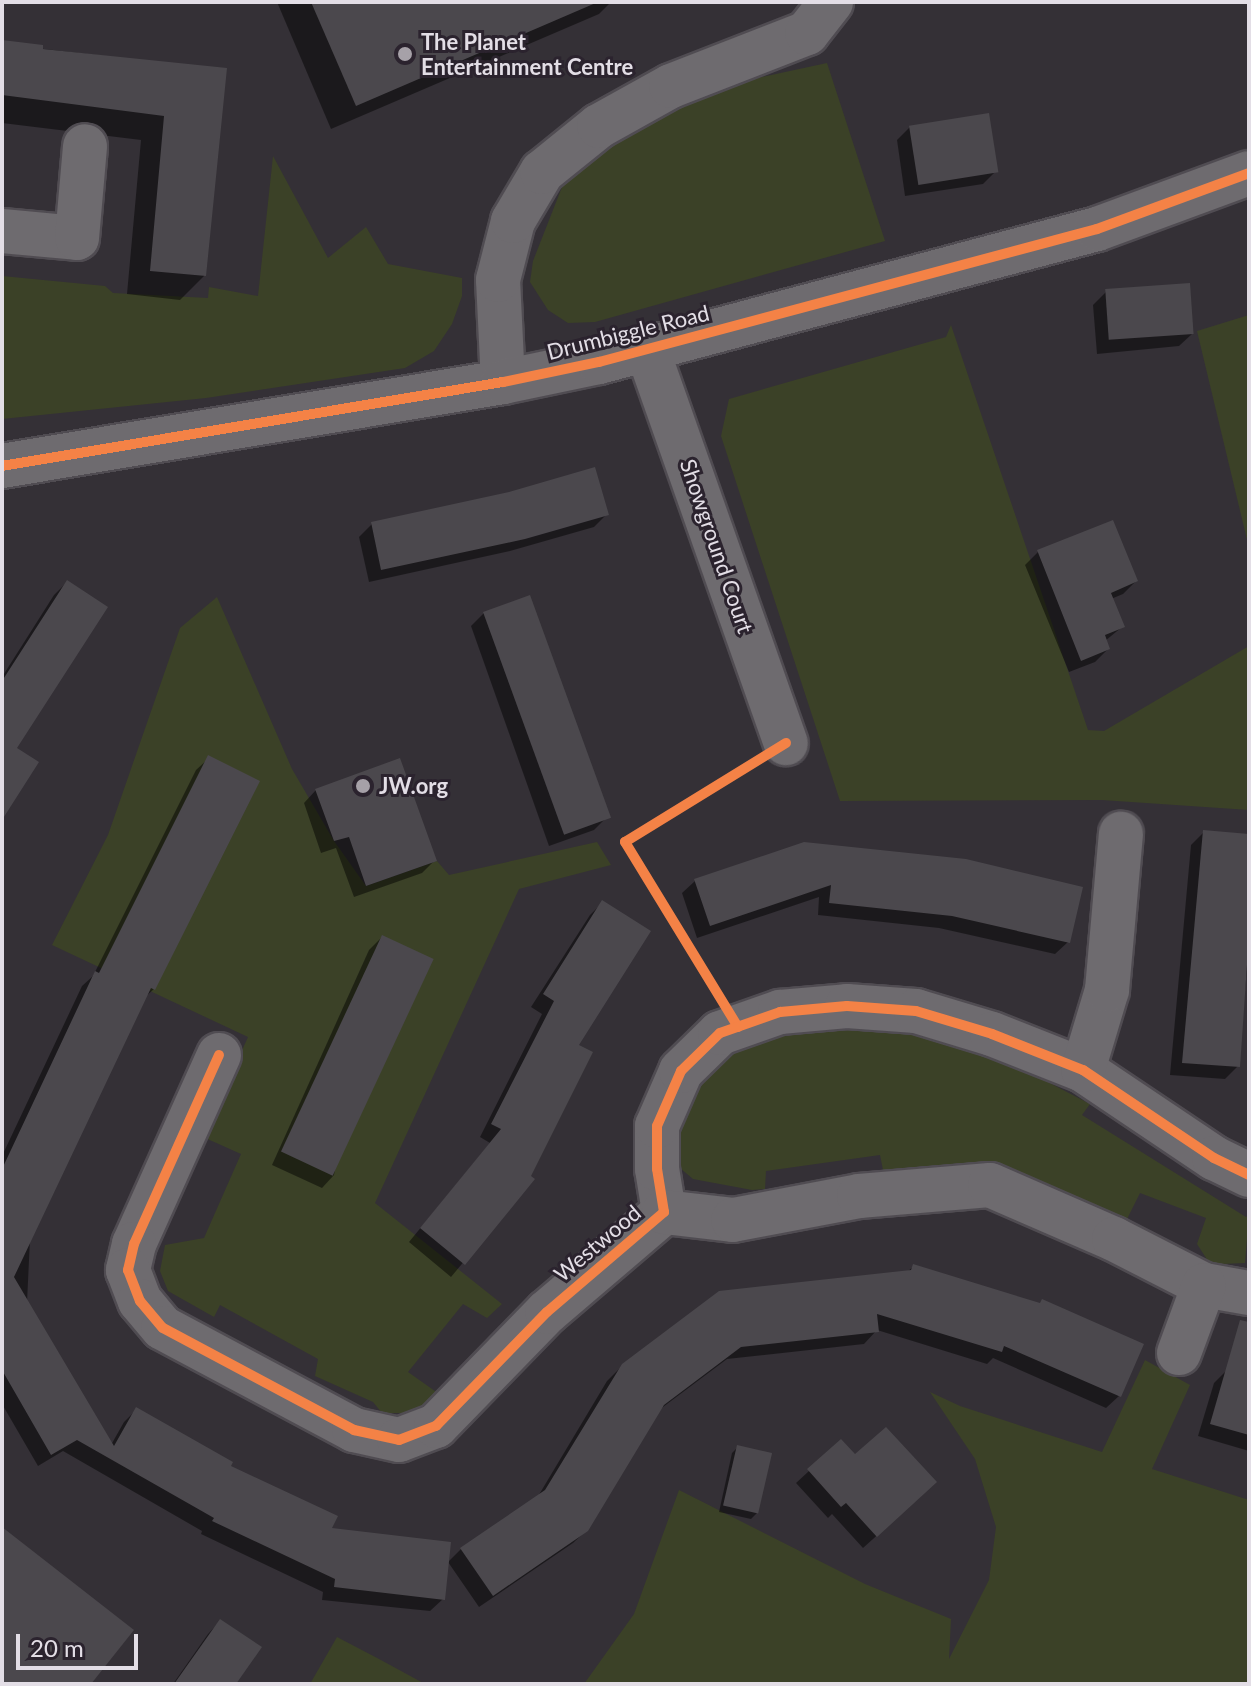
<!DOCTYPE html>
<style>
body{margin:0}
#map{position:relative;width:1251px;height:1686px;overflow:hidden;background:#343036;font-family:Lato,sans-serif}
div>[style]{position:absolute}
.green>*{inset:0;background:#3b4127}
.shadow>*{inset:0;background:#0007}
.building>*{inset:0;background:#4b484d;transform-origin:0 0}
.roads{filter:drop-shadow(2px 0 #504c52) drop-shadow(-2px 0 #504c52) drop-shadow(0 2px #504c52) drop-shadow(0 -2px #504c52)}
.street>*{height:44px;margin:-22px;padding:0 22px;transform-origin:22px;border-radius:22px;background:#6e6b6f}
.secondary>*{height:44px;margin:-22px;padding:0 22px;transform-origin:22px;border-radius:22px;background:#6e6b6f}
.cycleway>*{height:10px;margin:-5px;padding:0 5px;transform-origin:5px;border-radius:5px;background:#f48246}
.dots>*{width:22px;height:22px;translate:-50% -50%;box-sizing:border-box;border:4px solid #2b232e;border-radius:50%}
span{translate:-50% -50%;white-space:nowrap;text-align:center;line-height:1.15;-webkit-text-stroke:6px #2b232e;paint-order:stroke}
.poi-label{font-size:22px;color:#e3dee6;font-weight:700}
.left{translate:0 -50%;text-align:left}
.street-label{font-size:22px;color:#e3dee6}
.frame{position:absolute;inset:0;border:4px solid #e3dee6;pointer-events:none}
.scale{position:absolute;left:16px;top:1634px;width:122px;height:36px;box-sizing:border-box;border:4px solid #e3dee6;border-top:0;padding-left:10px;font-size:24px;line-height:28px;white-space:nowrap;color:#e3dee6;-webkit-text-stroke:6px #2b232e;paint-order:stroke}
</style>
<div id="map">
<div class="green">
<i style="clip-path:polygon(827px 63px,885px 241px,595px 322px,568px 323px,548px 310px,530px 282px,533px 261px,564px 182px,644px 121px,753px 79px)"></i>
<i style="clip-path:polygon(273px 156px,328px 258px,366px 227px,388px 264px,462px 278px,462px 296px,452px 324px,434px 351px,405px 368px,206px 398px,2px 419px,2px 276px,105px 286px,113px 293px,208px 298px,209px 287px,258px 296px)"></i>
<i style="clip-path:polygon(1249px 315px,1249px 548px,1197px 331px)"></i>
<i style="clip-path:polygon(951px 325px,1088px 730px,1104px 731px,1249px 646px,1249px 810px,1102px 800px,840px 801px,721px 436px,729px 399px,946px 337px)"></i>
<i style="clip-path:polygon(217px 597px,292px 769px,334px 841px,366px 886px,437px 861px,449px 875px,597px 842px,611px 865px,519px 889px,375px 1203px,502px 1304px,487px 1318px,463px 1304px,408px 1372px,442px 1396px,416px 1413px,382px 1413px,373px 1402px,315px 1376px,318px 1359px,220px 1305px,214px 1317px,168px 1291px,160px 1271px,165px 1245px,204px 1238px,241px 1154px,203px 1137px,248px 1037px,52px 945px,108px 835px,180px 628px)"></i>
<i style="clip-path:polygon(888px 1027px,1013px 1064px,1090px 1104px,1082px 1115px,1246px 1217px,1249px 1214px,1245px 1263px,1221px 1264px,1208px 1261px,1197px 1244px,1206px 1218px,1140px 1193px,1126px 1221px,1007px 1169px,964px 1163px,883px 1170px,880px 1155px,766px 1171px,765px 1189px,752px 1190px,693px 1179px,680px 1168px,680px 1127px,702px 1074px,724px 1055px,787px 1034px)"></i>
<i style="clip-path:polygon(1145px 1360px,1190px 1385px,1152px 1469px,1249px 1500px,1249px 1684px,584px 1684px,634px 1614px,679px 1490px,865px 1584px,951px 1619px,949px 1659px,989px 1580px,996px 1527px,975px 1459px,930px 1392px,960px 1406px,1102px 1452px)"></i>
<i style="clip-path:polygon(337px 1637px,379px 1659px,425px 1684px,310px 1684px)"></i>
</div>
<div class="shadow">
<i style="clip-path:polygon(277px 2px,611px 2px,599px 14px,331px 129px)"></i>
<i style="clip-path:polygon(2px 44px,224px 70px,204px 276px,180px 300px,127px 294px,141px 140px,2px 123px)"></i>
<i style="clip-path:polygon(910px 127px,996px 171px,983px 184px,905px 196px,897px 140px)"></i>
<i style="clip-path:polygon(1106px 292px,1192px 334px,1179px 346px,1097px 354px,1093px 305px)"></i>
<i style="clip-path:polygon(606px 515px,594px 527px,510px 551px,369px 582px,359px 537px,372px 524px)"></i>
<i style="clip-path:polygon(1038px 552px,1136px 581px,1123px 594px,1111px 599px,1122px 627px,1105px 641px,1108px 649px,1095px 662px,1069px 672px,1025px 565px)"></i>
<i style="clip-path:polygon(67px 582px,12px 747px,2px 817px,2px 677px,54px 595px)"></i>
<i style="clip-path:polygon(484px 613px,607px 817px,594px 830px,549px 846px,471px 626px)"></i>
<i style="clip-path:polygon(209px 758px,154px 989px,144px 998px,30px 1239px,27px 1303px,111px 1445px,124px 1422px,137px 1409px,443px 1599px,430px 1611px,322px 1600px,323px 1592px,201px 1534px,202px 1531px,63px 1451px,38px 1466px,2px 1404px,2px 1156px,82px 986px,93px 976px,196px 770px)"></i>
<i style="clip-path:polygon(316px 790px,435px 860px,422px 873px,354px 897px,336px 848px,321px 853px,304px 803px)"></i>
<i style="clip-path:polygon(1203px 833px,1249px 836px,1249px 946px,1238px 1066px,1225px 1079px,1170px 1075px,1191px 845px)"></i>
<i style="clip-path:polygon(804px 844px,1068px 942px,1055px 954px,939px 928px,818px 915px,819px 897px,697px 938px,682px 893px,695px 881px)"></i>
<i style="clip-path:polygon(602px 903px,576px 1046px,528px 1176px,532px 1180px,451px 1277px,409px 1242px,490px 1143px,480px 1137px,542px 1014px,531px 1007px,590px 915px)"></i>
<i style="clip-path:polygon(382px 937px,334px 1175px,322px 1188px,272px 1165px,369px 950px)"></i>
<i style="clip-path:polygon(913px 1267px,1119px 1396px,1106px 1408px,993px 1358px,987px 1364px,877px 1330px,864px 1344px,727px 1359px,659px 1410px,587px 1530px,573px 1543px,479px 1607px,448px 1562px,461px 1549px,537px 1498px,607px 1381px,621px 1367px,907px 1272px)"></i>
<i style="clip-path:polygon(1227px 1370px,1249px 1377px,1249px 1451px,1198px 1436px,1214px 1383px)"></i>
<i style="clip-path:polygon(738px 1447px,757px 1513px,751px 1519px,719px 1512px,732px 1453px)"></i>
<i style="clip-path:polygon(855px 1457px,922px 1495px,863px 1548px,832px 1514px,828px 1518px,796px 1483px,809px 1471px)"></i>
<i style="clip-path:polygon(220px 1621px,233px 1684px,173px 1684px,208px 1634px)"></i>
</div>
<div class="building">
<i style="clip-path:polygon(311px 2px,598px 2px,356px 106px)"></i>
<i style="clip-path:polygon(2px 40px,43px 45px,43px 49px,227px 68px,206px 276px,150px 271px,164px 116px,2px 95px)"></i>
<i style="left:989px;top:113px;width:60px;height:81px;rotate:81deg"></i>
<i style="left:1190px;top:283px;width:51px;height:85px;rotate:86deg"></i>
<i style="clip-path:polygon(595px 467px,609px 515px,525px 539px,381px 570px,371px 522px,509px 492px)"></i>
<i style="clip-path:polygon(1113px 520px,1138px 581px,1111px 593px,1125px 627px,1105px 635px,1110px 649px,1081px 661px,1037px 550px)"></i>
<i style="clip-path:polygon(67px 580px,108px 607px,17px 748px,39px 762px,2px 820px,2px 681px)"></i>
<i style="left:530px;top:595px;width:237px;height:50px;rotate:70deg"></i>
<i style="clip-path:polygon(208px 755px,260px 781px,155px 990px,151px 988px,14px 1277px,114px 1446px,136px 1407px,233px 1462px,231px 1466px,338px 1516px,332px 1528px,451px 1542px,445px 1600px,334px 1587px,335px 1579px,212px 1521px,214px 1518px,77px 1440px,51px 1455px,2px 1370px,2px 1169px,95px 971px,99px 973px)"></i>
<i style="clip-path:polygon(400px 758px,437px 861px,366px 886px,349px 837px,334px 841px,315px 789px)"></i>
<i style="clip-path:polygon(1203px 830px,1249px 834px,1249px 936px,1240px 1067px,1182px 1063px)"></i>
<i style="clip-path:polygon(804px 842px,966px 859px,1083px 887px,1070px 943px,952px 916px,829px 903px,831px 885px,710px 926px,694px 879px)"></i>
<i style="clip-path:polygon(602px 900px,651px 931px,579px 1045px,593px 1052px,531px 1176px,535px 1179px,465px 1265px,420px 1228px,501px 1129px,491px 1124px,554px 1001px,543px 994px)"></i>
<i style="left:382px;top:935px;width:57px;height:239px;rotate:25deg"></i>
<i style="clip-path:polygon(913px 1264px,1040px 1303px,1042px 1299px,1144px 1344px,1121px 1397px,1004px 1346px,1002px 1352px,877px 1314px,879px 1332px,741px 1347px,664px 1405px,588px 1531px,493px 1596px,460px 1548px,545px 1490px,622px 1364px,719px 1291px,911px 1270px)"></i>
<i style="clip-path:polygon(1240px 1320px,1249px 1322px,1249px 1435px,1210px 1424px)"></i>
<i style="clip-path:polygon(886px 1427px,937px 1482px,877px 1537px,846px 1503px,841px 1507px,807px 1469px,841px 1439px,855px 1454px)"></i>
<i style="left:737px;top:1445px;width:36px;height:62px;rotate:13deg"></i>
<i style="clip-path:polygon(2px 1527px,134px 1630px,91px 1684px,2px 1684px)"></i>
<i style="clip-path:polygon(220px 1619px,262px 1647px,236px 1684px,174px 1684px)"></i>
</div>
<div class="roads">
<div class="street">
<i style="left:2px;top:231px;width:75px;rotate:5.3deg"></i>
<i style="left:77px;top:238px;width:92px;rotate:-85deg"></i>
<i style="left:647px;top:349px;width:418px;rotate:70.6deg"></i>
<i style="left:503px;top:382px;width:102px;rotate:-92.8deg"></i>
<i style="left:498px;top:280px;width:61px;rotate:-75.7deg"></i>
<i style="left:513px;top:221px;width:57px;rotate:-59.4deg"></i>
<i style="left:542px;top:172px;width:73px;rotate:-38.9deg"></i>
<i style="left:599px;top:126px;width:82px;rotate:-29.1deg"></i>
<i style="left:671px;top:86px;width:146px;rotate:-21.3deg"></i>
<i style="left:807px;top:33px;width:39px;rotate:-52deg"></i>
<i style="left:219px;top:1055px;width:207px;rotate:114.2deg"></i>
<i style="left:134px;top:1244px;width:27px;rotate:103deg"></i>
<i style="left:128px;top:1270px;width:33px;rotate:69deg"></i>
<i style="left:140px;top:1301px;width:35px;rotate:50deg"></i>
<i style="left:163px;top:1328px;width:217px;rotate:28.1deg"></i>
<i style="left:354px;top:1430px;width:46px;rotate:12.5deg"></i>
<i style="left:399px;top:1440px;width:40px;rotate:-21deg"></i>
<i style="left:436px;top:1426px;width:159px;rotate:-45.8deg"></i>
<i style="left:547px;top:1312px;width:154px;rotate:-40.5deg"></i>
<i style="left:664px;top:1212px;width:44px;rotate:-99.2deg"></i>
<i style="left:657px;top:1169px;width:43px;rotate:-90deg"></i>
<i style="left:657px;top:1126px;width:60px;rotate:-66.4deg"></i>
<i style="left:681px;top:1071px;width:54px;rotate:-44.3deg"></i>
<i style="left:720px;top:1033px;width:64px;rotate:-19.3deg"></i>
<i style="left:780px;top:1012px;width:67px;rotate:-5.1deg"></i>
<i style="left:847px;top:1006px;width:69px;rotate:4.1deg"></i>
<i style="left:916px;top:1011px;width:79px;rotate:16.8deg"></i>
<i style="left:992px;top:1034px;width:98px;rotate:21.6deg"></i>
<i style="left:1083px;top:1070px;width:158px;rotate:33.9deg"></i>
<i style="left:1214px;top:1158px;width:39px;rotate:26deg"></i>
<i style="left:1083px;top:1070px;width:84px;rotate:-73.3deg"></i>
<i style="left:1107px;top:990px;width:157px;rotate:-84.9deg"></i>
<i style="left:664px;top:1212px;width:69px;rotate:6.6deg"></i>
<i style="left:733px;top:1220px;width:128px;rotate:-10.8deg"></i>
<i style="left:859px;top:1196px;width:131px;rotate:-4.8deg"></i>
<i style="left:990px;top:1185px;width:135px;rotate:23.5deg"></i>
<i style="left:1114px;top:1239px;width:101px;rotate:27.1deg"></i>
<i style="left:1204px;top:1285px;width:46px;rotate:10.1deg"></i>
<i style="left:1179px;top:1353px;width:72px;rotate:-69.8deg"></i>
</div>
<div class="secondary">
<i style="left:2px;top:466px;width:508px;rotate:-9.52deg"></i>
<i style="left:503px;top:382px;width:98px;rotate:-11.8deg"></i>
<i style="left:599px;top:362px;width:515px;rotate:-14.95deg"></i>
<i style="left:1097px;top:229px;width:162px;rotate:-20.2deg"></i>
</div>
</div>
<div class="cycleway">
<i style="left:2px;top:466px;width:508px;rotate:-9.52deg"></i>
<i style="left:503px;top:382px;width:98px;rotate:-11.8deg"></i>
<i style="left:599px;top:362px;width:515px;rotate:-14.95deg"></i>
<i style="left:1097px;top:229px;width:162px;rotate:-20.2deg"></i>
<i style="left:738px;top:1027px;width:217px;rotate:-121.4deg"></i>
<i style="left:625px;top:842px;width:189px;rotate:-31.6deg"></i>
<i style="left:219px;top:1055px;width:207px;rotate:114.2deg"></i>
<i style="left:134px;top:1244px;width:27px;rotate:103deg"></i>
<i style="left:128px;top:1270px;width:33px;rotate:69deg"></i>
<i style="left:140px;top:1301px;width:35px;rotate:50deg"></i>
<i style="left:163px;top:1328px;width:217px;rotate:28.1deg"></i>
<i style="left:354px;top:1430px;width:46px;rotate:12.5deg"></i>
<i style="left:399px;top:1440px;width:40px;rotate:-21deg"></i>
<i style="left:436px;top:1426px;width:159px;rotate:-45.8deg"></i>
<i style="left:547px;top:1312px;width:154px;rotate:-40.5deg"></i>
<i style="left:664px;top:1212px;width:44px;rotate:-99.2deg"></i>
<i style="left:657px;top:1169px;width:43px;rotate:-90deg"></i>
<i style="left:657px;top:1126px;width:60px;rotate:-66.4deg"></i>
<i style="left:681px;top:1071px;width:54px;rotate:-44.3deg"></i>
<i style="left:720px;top:1033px;width:64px;rotate:-19.3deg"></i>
<i style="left:780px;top:1012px;width:67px;rotate:-5.1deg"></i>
<i style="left:847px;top:1006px;width:69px;rotate:4.1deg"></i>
<i style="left:916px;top:1011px;width:79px;rotate:16.8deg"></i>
<i style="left:992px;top:1034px;width:98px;rotate:21.6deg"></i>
<i style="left:1083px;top:1070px;width:158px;rotate:33.9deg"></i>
<i style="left:1214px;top:1158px;width:39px;rotate:26deg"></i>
</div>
<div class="dots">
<i style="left:405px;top:54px;background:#a6a1a8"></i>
<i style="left:363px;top:786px;background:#a6a1a8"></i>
</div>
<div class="poi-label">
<span class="left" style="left:421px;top:54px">The Planet<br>Entertainment Centre</span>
<span class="left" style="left:379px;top:786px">JW.org</span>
</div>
<div class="street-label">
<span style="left:628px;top:332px;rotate:-14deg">Drumbiggle Road</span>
<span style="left:717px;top:546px;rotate:71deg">Showground Court</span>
<span style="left:597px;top:1243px;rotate:-40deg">Westwood</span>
</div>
<div class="frame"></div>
<div class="scale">20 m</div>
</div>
